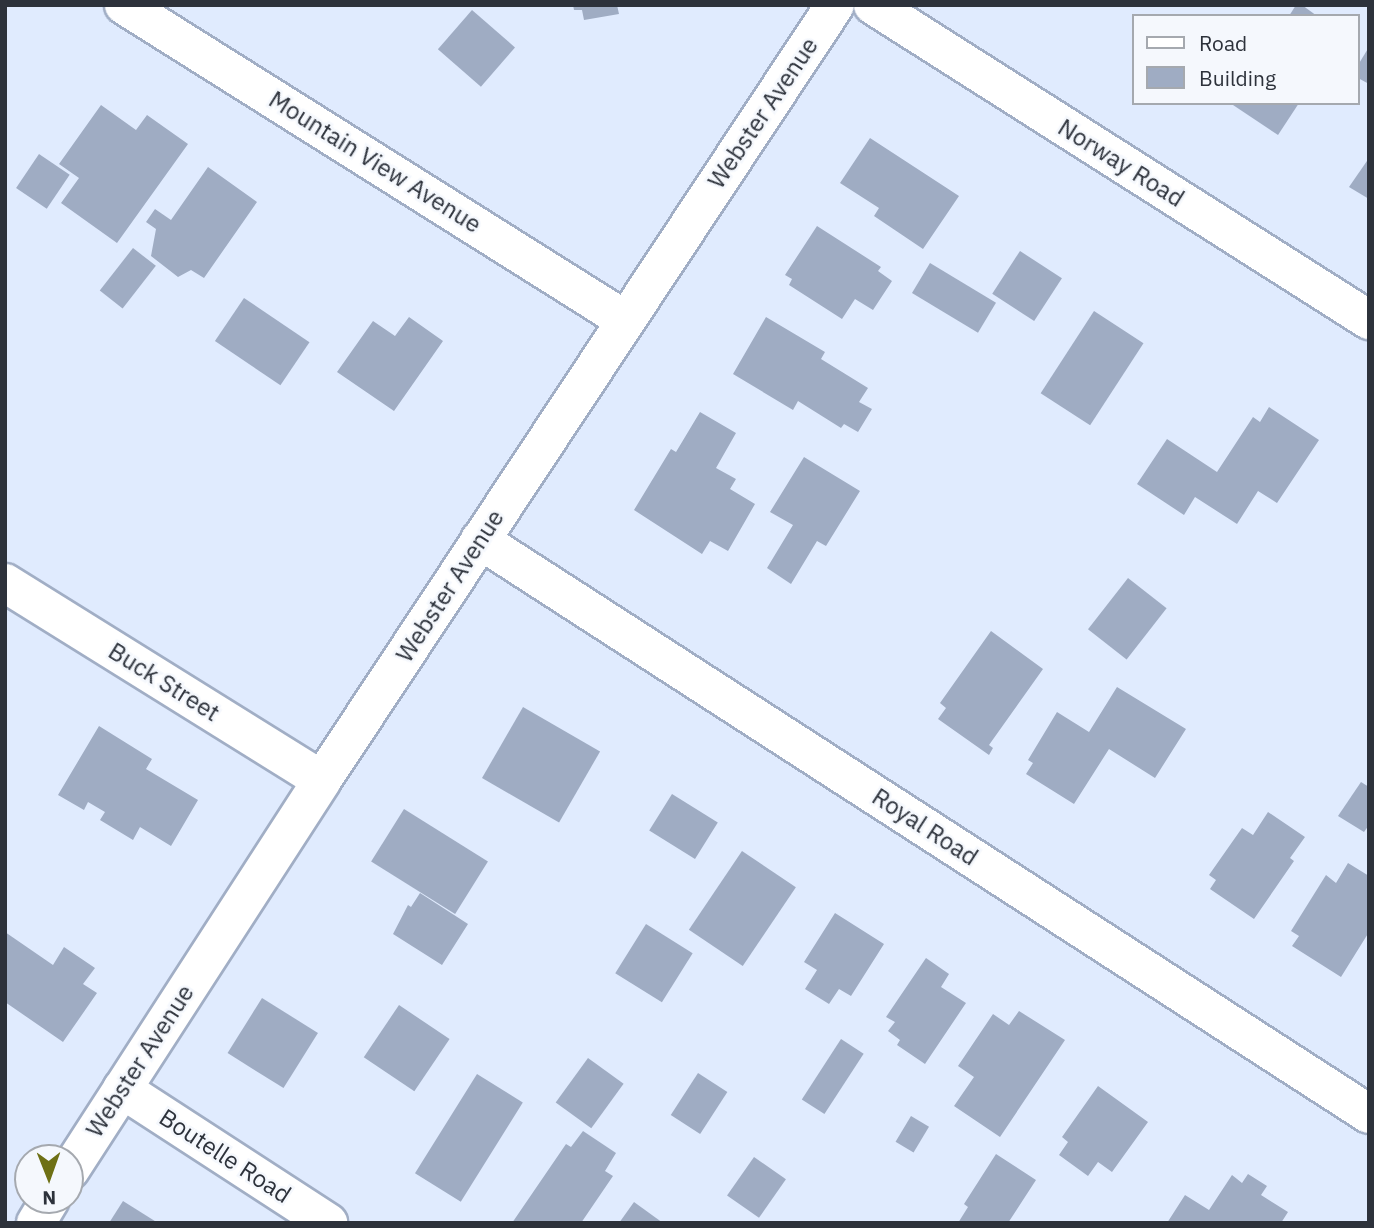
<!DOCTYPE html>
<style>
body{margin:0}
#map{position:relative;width:1374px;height:1228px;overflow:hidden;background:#e0ebfe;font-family:"IBM Plex Sans",sans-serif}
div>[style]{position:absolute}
.building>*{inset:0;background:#9facc3;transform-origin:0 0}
.roads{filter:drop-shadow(2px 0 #a1aec5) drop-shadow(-2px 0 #a1aec5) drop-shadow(0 2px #a1aec5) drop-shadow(0 -2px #a1aec5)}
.minor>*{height:38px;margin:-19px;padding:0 19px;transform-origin:19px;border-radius:19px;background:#fff}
span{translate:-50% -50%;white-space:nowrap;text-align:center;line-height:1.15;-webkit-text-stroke:5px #f5f8fd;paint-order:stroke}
.street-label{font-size:24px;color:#2d323b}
.frame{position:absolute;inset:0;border:7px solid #2d323b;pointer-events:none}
.legend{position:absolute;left:1132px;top:14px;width:228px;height:91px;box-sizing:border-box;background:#f5f8fd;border:2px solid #a5a9af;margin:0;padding:9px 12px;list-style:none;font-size:21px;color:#2d323b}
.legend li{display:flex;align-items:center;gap:14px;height:35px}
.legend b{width:35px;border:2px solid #a5a9af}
.north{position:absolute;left:14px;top:1144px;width:70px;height:70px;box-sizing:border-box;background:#f5f8fd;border:2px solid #a5a9af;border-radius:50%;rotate:179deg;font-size:19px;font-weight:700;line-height:28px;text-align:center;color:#2d323b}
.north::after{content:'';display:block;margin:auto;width:24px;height:32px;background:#6e7015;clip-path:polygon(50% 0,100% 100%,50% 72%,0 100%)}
</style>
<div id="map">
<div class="building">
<i style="clip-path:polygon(573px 5px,617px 5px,619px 14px,584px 20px,582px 10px,574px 10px)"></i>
<i style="clip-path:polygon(1296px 5px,1302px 5px,1317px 16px,1289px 16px)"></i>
<i style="left:472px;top:10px;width:57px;height:52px;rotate:41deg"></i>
<i style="clip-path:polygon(1369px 47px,1369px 84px,1358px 78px,1358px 65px)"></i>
<i style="clip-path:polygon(1230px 103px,1299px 103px,1278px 135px)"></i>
<i style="clip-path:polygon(101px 105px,136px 130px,147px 115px,188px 144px,117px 243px,61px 203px,79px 178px,59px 164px)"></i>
<i style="clip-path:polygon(870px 138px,959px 196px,923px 249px,874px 216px,879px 208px,840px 183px)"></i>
<i style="left:39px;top:154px;width:37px;height:41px;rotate:34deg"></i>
<i style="clip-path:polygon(1369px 158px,1369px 199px,1349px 187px)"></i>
<i style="clip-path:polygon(208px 167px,257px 202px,204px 278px,191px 270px,178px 277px,151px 256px,156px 229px,146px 222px,155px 209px,171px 220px)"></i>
<i style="clip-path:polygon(817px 226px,881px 267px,878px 271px,892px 281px,873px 310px,855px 299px,842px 319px,789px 285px,792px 279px,785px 275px)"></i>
<i style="left:133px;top:248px;width:29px;height:54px;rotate:38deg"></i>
<i style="left:1020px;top:251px;width:50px;height:51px;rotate:33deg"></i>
<i style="left:930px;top:263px;width:77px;height:35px;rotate:31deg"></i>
<i style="left:244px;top:298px;width:79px;height:52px;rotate:34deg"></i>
<i style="left:1094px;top:311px;width:59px;height:98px;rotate:33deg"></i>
<i style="clip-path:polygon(409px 317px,443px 341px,394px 411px,337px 372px,373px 321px,395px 336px)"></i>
<i style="clip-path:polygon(766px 317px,825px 352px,821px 359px,868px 388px,859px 402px,872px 409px,858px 432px,844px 424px,841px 428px,798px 401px,793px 410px,733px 374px)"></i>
<i style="clip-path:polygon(1269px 407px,1319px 440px,1277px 503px,1258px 491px,1237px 524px,1195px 497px,1184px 515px,1137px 484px,1167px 439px,1217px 472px,1253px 417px,1260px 422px)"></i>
<i style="clip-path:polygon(700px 412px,736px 433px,716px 468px,736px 479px,730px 489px,755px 504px,728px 551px,710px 541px,702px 554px,634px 510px,671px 449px,676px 452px)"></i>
<i style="clip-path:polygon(804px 457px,860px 491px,826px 546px,817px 541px,791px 584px,767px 568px,793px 525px,770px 512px)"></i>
<i style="left:1128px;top:578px;width:49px;height:65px;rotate:38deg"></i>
<i style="clip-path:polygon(991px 631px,1043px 669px,989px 745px,993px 748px,989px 755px,938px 719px,946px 708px,940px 703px)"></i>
<i style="clip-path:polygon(1117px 687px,1186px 729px,1155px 778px,1109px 749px,1074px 804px,1026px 774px,1033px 763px,1028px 760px,1057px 712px,1089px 732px)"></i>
<i style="left:523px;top:707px;width:89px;height:82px;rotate:30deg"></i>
<i style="clip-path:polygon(99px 726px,152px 759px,146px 769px,198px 800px,171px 846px,140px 827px,133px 840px,100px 820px,105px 812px,88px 802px,84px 810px,58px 795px)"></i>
<i style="clip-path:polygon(1361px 782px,1369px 787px,1369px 825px,1364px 832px,1338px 816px)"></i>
<i style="left:672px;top:794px;width:54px;height:43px;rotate:32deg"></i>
<i style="left:404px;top:809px;width:99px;height:62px;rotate:32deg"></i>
<i style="clip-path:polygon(1268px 812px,1305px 837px,1290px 858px,1294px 861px,1254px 919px,1210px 889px,1216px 880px,1209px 875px,1242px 828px,1253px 835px)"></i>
<i style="left:742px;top:851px;width:65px;height:95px;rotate:34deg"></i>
<i style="clip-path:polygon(1348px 863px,1369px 876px,1369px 932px,1341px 977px,1292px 946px,1299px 936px,1291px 931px,1326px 875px,1336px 883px)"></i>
<i style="clip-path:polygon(420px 893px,468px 924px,442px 965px,393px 934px,408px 905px,411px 907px)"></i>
<i style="clip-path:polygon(835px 913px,884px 944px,851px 996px,839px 989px,829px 1004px,805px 989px,817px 970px,804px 962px)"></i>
<i style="left:646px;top:924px;width:55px;height:58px;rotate:32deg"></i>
<i style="clip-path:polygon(5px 932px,53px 965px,64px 947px,95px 968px,83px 984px,97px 993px,63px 1042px,5px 1002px)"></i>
<i style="clip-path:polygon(926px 958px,949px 974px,941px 987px,966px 1003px,925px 1064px,897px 1045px,900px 1040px,888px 1031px,895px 1022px,886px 1017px)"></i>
<i style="left:262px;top:998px;width:66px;height:65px;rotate:32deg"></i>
<i style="left:399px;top:1005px;width:61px;height:63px;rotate:34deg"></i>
<i style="clip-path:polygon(1019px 1011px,1065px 1040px,1000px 1137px,954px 1106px,974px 1077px,958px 1066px,993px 1014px,1009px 1025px)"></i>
<i style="left:841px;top:1039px;width:27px;height:72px;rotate:33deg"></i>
<i style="left:588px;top:1058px;width:44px;height:55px;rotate:36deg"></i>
<i style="left:698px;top:1073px;width:35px;height:50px;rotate:33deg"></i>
<i style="left:477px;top:1074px;width:54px;height:117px;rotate:32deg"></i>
<i style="clip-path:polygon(1098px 1086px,1148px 1122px,1112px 1172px,1098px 1162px,1088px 1176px,1059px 1155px,1068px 1142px,1062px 1137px)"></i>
<i style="left:911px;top:1116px;width:21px;height:30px;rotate:31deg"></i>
<i style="clip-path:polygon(583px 1131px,616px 1153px,605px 1171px,613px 1176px,581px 1223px,512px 1223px,566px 1144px,571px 1147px)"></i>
<i style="clip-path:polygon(996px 1154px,1036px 1180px,1008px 1223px,958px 1223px,968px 1207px,964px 1204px)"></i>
<i style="left:754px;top:1157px;width:39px;height:47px;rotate:35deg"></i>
<i style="clip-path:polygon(1248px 1174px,1267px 1186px,1261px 1195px,1288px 1212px,1281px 1223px,1167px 1223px,1185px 1195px,1209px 1210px,1232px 1175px,1242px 1183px)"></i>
<i style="clip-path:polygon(123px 1201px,158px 1223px,109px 1223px)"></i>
<i style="clip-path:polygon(634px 1202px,663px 1223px,619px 1223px)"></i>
</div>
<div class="roads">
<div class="minor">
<i style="left:124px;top:5px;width:592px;rotate:32.16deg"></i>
<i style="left:873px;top:5px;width:588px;rotate:32.42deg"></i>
<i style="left:480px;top:540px;width:1058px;rotate:32.85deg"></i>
<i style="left:5px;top:583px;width:373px;rotate:31.9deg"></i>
<i style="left:122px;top:1089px;width:246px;rotate:33deg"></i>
<i style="left:70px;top:1170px;width:464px;rotate:-57.1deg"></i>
<i style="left:322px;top:780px;width:929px;rotate:-56.5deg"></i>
<i style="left:36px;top:1223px;width:27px;rotate:-59deg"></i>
</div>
</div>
<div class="street-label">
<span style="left:763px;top:113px;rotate:-56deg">Webster Avenue</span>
<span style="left:375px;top:162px;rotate:32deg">Mountain View Avenue</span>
<span style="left:1121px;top:163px;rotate:32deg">Norway Road</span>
<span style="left:450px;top:586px;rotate:-57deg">Webster Avenue</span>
<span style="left:164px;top:682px;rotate:32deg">Buck Street</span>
<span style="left:925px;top:827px;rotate:33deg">Royal Road</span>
<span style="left:140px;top:1061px;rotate:-57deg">Webster Avenue</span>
<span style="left:225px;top:1156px;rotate:33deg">Boutelle Road</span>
</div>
<div class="frame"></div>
<ul class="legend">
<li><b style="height:9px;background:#fff"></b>Road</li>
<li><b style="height:19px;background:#9facc3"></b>Building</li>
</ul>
<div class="north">N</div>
</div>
